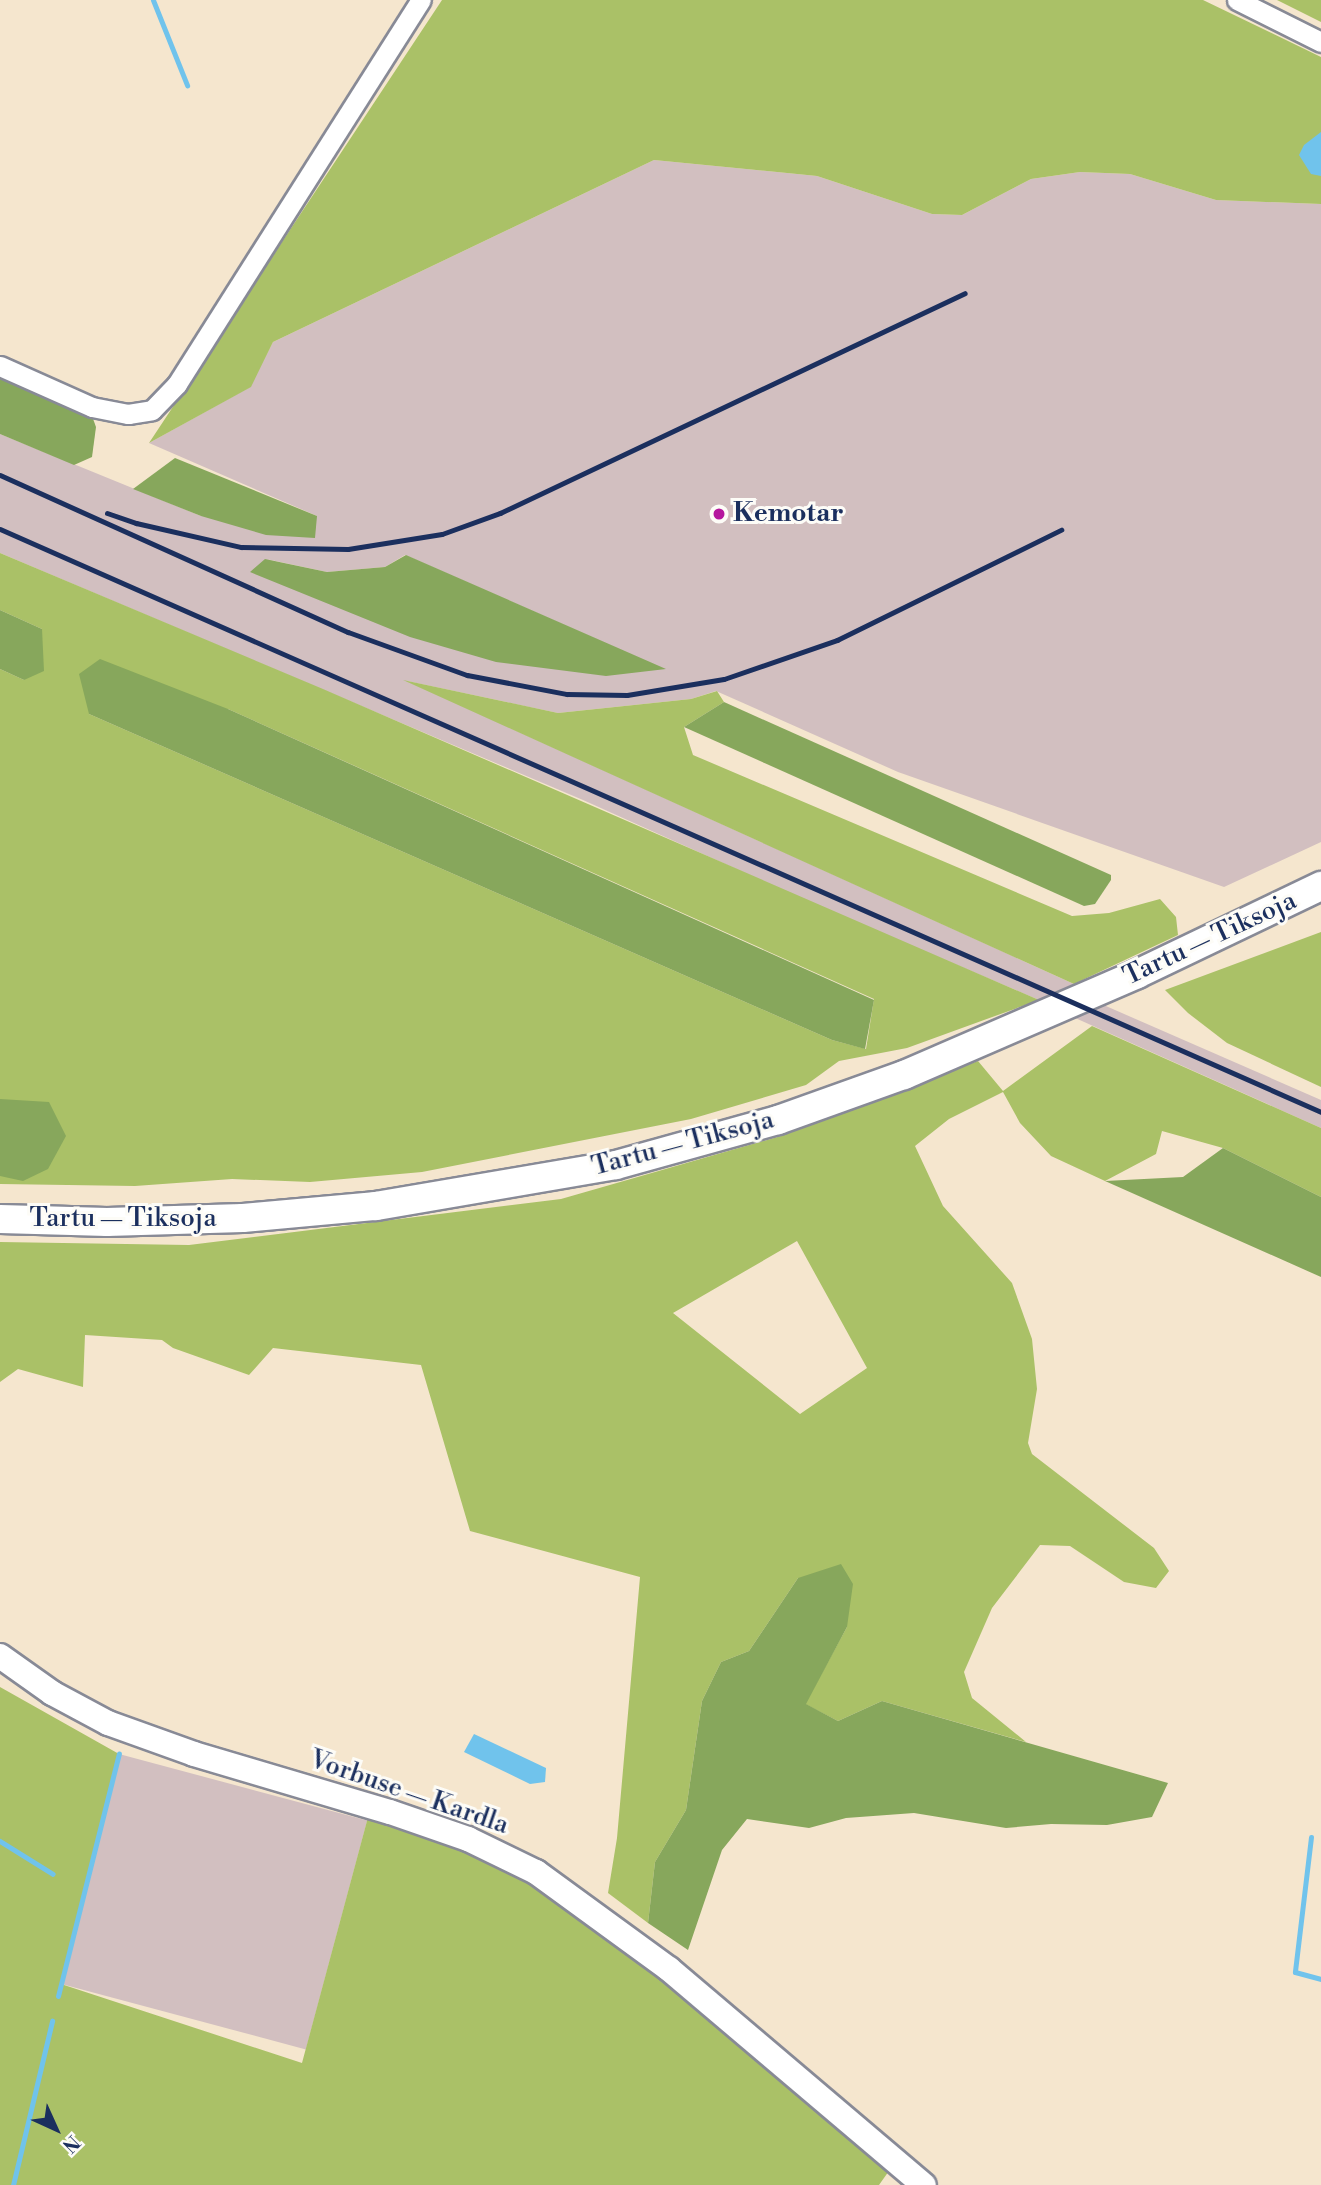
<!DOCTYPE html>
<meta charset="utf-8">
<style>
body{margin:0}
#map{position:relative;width:1321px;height:2185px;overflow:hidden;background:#f5e6ce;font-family:"Libre Bodoni",serif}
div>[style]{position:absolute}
.industrial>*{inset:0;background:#d2bfc0;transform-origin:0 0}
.green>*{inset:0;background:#aac167}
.forest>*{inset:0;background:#87a75c}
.water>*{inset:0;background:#70c3ec}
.stream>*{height:5px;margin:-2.5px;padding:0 2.5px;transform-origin:2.5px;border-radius:2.5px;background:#70c3ec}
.roads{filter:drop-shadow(2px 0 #888a96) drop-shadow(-2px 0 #888a96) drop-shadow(0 2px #888a96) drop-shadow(0 -2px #888a96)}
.minor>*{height:19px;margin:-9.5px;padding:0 9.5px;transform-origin:9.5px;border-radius:9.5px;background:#fff}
.tertiary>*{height:24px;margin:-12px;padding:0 12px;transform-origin:12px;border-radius:12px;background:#fff}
.secondary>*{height:28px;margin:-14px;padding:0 14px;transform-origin:14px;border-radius:14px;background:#fff}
.rail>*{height:5px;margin:-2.5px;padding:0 2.5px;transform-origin:2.5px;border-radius:2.5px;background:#1b2f5e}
.dots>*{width:19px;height:19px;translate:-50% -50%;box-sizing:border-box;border:4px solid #fdfcf7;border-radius:50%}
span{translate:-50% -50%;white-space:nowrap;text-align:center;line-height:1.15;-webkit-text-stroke:6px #fdfcf7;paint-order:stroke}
.poi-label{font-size:26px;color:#1b2f5e;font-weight:700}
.left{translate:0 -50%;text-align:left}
.street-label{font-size:26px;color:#1b2f5e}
.north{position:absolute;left:21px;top:2094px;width:70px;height:70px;-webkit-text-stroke:5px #fdfcf7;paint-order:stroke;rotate:135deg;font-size:19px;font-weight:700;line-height:28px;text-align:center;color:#1b2f5e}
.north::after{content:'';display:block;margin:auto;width:24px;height:32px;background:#1b2f5e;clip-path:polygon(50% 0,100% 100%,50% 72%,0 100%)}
</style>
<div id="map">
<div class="industrial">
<i style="clip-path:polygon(evenodd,654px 160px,817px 176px,932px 214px,962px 215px,1031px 179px,1080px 172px,1130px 174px,1216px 200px,1321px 204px,1321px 842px,1224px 887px,898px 772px,716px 691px,691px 699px,558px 713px,407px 681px,1074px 984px,1039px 1000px,816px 905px,583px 800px,0 553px,0 434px,201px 516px,317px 516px,149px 443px,250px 387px,273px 342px,654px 160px,405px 555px,664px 669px,266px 559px,327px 572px,385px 567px,405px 555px)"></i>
<i style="clip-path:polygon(1099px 1003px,1321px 1100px,1321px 1128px,1073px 1017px)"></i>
<i style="left:119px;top:1754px;width:257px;height:237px;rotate:15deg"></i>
</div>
<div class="green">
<i style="clip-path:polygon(442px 0,1203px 0,1321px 57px,1321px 204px,1216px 200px,1130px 174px,1080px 172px,1031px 179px,962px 215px,932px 214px,817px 176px,654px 160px,273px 342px,251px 387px,149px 443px)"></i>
<i style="clip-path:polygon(1277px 0,1321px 0,1321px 22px)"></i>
<i style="clip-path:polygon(evenodd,0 553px,323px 689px,1039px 1000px,907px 1048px,839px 1061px,806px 1085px,691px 1119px,422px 1172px,310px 1182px,232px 1179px,135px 1186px,0 1184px,0 669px,24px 680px,42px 629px,0 610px,0 553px,228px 709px,874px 999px,866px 1049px,832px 1040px,89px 714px,228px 709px)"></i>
<i style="clip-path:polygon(403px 680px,558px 713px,691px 699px,717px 691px,724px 702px,684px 727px,693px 755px,1072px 916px,1109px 913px,1160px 899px,1176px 917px,1178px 935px,1074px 984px)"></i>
<i style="clip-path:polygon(1321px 932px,1321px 1087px,1227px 1043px,1188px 1013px,1165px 990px)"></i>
<i style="clip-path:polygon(evenodd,1092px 1026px,1321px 1128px,1321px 1197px,1223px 1148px,1162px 1131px,1156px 1154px,1105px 1181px,1051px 1156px,1020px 1123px,1003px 1092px,949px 1119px,915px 1146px,943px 1206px,1012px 1283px,1032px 1339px,1037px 1389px,1028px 1443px,1032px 1454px,1154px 1548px,1169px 1571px,1156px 1588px,1124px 1582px,1070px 1546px,1040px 1545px,992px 1608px,964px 1672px,972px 1698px,1026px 1742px,882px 1701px,838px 1721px,805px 1704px,847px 1627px,798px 1578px,749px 1651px,721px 1662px,702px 1701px,686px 1810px,655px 1862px,648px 1923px,608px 1893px,617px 1838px,640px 1577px,470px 1531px,421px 1365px,273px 1348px,249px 1375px,173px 1348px,162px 1340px,85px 1335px,83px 1387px,18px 1369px,0 1382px,0 1242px,189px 1245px,561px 1199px,781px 1136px,978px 1061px,1003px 1091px,1092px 1026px,797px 1241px,867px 1368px,800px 1414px,673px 1313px,797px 1241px)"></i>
<i style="clip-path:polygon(0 1687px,119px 1754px,61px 1984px,302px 2063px,371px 1806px,536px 1872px,896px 2161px,879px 2185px,0 2185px)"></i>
</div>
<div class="forest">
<i style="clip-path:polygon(0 375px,92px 416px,96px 427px,92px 457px,74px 465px,0 434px)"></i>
<i style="clip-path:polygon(175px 458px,317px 516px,315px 538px,266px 535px,201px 516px,133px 489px)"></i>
<i style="clip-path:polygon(406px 555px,666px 669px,606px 676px,496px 662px,410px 637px,250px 572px,265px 559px,327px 572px,385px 567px)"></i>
<i style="clip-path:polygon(0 610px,42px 629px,44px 671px,24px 680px,0 669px)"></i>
<i style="clip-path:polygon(100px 659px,228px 709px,874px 1000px,865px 1049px,832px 1040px,89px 714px,79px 674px)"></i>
<i style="clip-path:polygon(724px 702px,1111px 875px,1111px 880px,1095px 904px,1084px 906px,684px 727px)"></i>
<i style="clip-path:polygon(0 1099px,49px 1102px,66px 1136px,48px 1169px,23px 1181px,0 1176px)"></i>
<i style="clip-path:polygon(1223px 1148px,1321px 1197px,1321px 1277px,1105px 1181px,1183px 1177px)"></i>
<i style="clip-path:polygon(841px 1564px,853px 1584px,847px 1627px,806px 1704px,838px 1721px,882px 1701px,1168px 1783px,1152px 1817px,1107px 1825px,1051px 1824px,1006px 1828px,914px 1813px,846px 1818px,809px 1828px,747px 1819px,722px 1850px,688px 1950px,648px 1923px,655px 1862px,686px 1810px,702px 1701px,721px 1662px,749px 1651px,798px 1578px)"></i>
</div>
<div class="water">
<i style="clip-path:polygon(1321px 132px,1321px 176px,1311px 174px,1299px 155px,1304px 145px)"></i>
<i style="clip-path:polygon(474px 1734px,546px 1768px,545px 1782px,530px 1784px,464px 1752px)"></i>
</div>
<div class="stream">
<i style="left:153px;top:0;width:92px;rotate:68.2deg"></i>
<i style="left:1311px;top:1837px;width:136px;rotate:96.8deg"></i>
<i style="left:1295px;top:1972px;width:27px;rotate:15deg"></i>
<i style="left:0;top:1841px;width:62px;rotate:31.9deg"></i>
<i style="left:58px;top:1996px;width:250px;rotate:-75.9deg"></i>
<i style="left:13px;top:2185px;width:169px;rotate:-76.6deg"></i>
</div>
<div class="roads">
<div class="minor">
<i style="left:1237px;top:0;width:94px;rotate:26.6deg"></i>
<i style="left:0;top:366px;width:101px;rotate:24deg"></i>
<i style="left:92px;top:407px;width:37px;rotate:11deg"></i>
<i style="left:128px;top:414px;width:24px;rotate:-9deg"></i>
<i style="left:152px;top:410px;width:36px;rotate:-46deg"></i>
<i style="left:177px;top:384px;width:455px;rotate:-57.6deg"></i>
</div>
<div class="tertiary">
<i style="left:0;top:1656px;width:64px;rotate:35.4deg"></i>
<i style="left:52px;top:1693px;width:64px;rotate:28.2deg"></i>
<i style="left:108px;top:1723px;width:91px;rotate:19.8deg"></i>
<i style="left:194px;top:1754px;width:204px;rotate:16.5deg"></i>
<i style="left:390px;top:1812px;width:83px;rotate:19.1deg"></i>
<i style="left:468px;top:1839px;width:76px;rotate:25.9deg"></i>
<i style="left:536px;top:1872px;width:165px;rotate:36.1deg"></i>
<i style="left:669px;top:1969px;width:334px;rotate:40.3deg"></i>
</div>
<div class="secondary">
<i style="left:0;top:1219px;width:107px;rotate:1.6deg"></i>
<i style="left:107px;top:1222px;width:136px;rotate:-1.7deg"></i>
<i style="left:243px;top:1218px;width:134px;rotate:-5.2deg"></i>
<i style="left:376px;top:1206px;width:243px;rotate:-9.7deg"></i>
<i style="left:616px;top:1165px;width:168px;rotate:-15.5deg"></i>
<i style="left:778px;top:1120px;width:134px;rotate:-19.7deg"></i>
<i style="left:904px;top:1075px;width:254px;rotate:-23.4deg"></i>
<i style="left:1137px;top:974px;width:204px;rotate:-25.6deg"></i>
</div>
</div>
<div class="rail">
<i style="left:0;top:475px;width:382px;rotate:24.3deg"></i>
<i style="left:348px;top:632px;width:127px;rotate:19.9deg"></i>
<i style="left:467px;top:675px;width:102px;rotate:10.8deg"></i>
<i style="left:567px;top:694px;width:60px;rotate:1deg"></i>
<i style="left:627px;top:695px;width:98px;rotate:-9.4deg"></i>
<i style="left:724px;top:679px;width:120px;rotate:-19deg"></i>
<i style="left:837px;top:640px;width:250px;rotate:-26.2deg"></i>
<i style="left:107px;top:513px;width:31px;rotate:19deg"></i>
<i style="left:136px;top:523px;width:108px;rotate:12.9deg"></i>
<i style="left:241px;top:547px;width:107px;rotate:1.1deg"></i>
<i style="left:348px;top:549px;width:95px;rotate:-9.1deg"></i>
<i style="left:442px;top:534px;width:62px;rotate:-19.9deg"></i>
<i style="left:500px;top:513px;width:514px;rotate:-25.32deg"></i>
<i style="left:0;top:529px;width:1444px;rotate:23.81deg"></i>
</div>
<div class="dots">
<i style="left:719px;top:514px;background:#b5179e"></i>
</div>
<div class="poi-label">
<span class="left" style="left:733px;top:514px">Kemotar</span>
</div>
<div class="street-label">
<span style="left:1210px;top:939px;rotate:-25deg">Tartu — Tiksoja</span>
<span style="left:683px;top:1144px;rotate:-15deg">Tartu — Tiksoja</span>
<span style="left:123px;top:1219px">Tartu — Tiksoja</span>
<span style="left:409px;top:1793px;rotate:19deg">Vorbuse — Kardla</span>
</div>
<div class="north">N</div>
</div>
